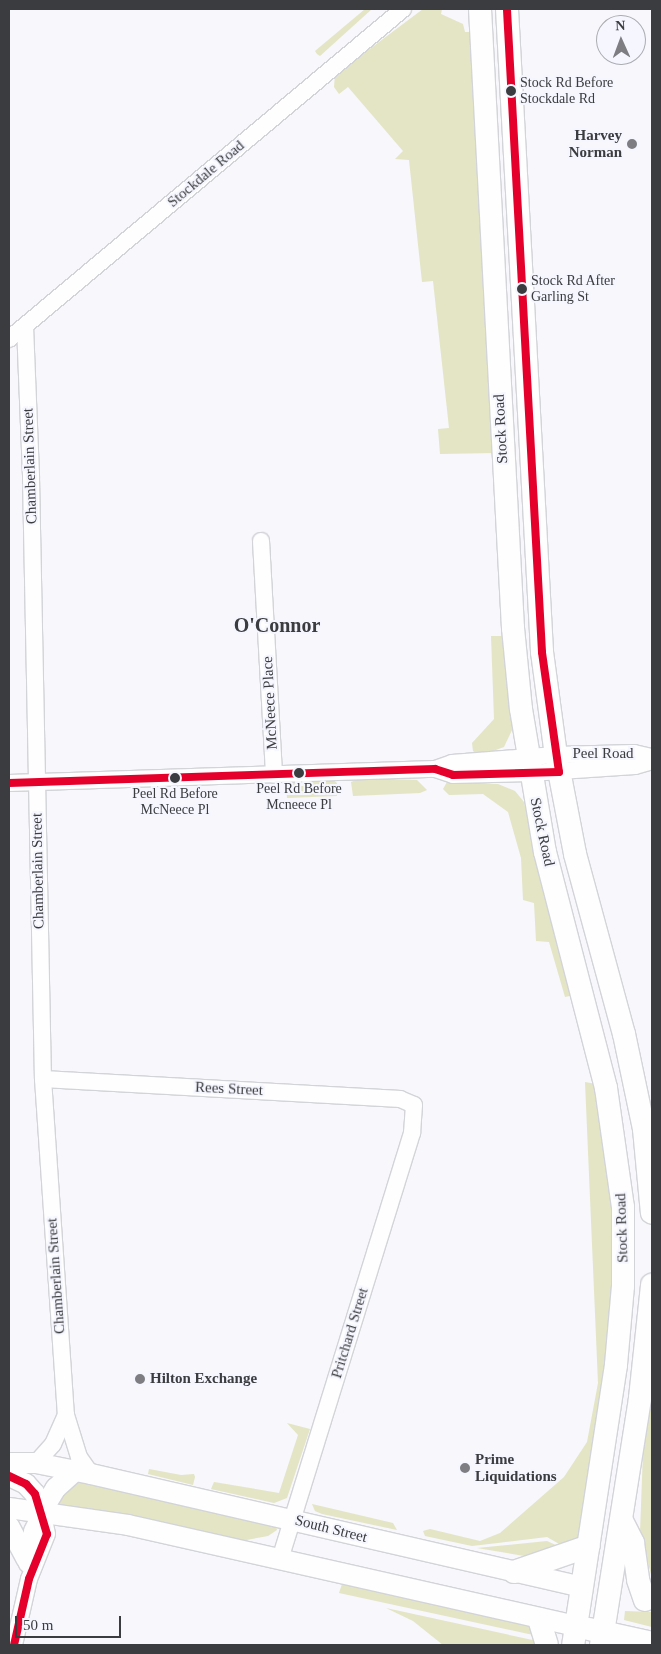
<!DOCTYPE html>
<style>
body{margin:0}
#map{position:relative;width:661px;height:1654px;overflow:hidden;background:#f7f7fc;font-family:Georgia,serif}
div>[style]{position:absolute}
.green>*{inset:0;background:#e3e5c4}
.roads{filter:drop-shadow(1px 0 #d3d4d8) drop-shadow(-1px 0 #d3d4d8) drop-shadow(0 1px #d3d4d8) drop-shadow(0 -1px #d3d4d8)}
.minor>*{height:16px;margin:-8px;padding:0 8px;transform-origin:8px;border-radius:8px;background:#fefeff}
.major>*{height:20px;margin:-10px;padding:0 10px;transform-origin:10px;border-radius:10px;background:#fefeff}
.highway>*{height:22px;margin:-11px;padding:0 11px;transform-origin:11px;border-radius:11px;background:#fefeff}
.bus-1>*{height:8px;margin:-4px;padding:0 4px;transform-origin:4px;border-radius:4px;background:#e4002b}
.dots>*{width:14px;height:14px;translate:-50% -50%;box-sizing:border-box;border:2px solid #f5f6fe;border-radius:50%}
span{translate:-50% -50%;white-space:nowrap;text-align:center;line-height:1.15;-webkit-text-stroke:4px #f5f6fe;paint-order:stroke}
.bus-label{font-size:14px;color:#3b3c40}
.left{translate:0 -50%;text-align:left}
.poi-label{font-size:15px;color:#3b3c40;font-weight:700}
.right{translate:-100% -50%;text-align:right}
.street-label{font-size:15px;color:#3b3c40}
.district-label{font-size:20px;color:#3b3c40;font-weight:700}
.frame{position:absolute;inset:0;border:10px solid #3b3c40;pointer-events:none}
.north{position:absolute;left:596px;top:15px;width:50px;height:50px;box-sizing:border-box;background:#f5f6fe;border:1px solid #abacb2;border-radius:50%;rotate:358deg;font-size:14px;font-weight:700;line-height:20px;text-align:center;color:#3b3c40}
.north::after{content:'';display:block;margin:auto;width:18px;height:22px;background:#7d7d82;clip-path:polygon(50% 0,100% 100%,50% 72%,0 100%)}
.scale{position:absolute;left:15px;top:1616px;width:106px;height:22px;box-sizing:border-box;border:2px solid #3b3c40;border-top:0;padding-left:6px;font-size:15px;line-height:18px;white-space:nowrap;color:#3b3c40;-webkit-text-stroke:4px #f5f6fe;paint-order:stroke}
</style>
<div id="map">
<div class="green">
<i style="clip-path:polygon(365px 9px,372px 9px,320px 56px,317px 54px,315px 51px)"></i>
<i style="clip-path:polygon(423px 9px,442px 9px,441px 14px,463px 24px,465px 32px,472px 32px,494px 453px,440px 454px,438px 429px,449px 428px,433px 281px,422px 282px,409px 160px,395px 159px,403px 151px,348px 87px,339px 94px,334px 87px,335px 75px)"></i>
<i style="clip-path:polygon(491px 636px,504px 636px,513px 728px,504px 747px,479px 756px,473px 751px,472px 743px,494px 719px)"></i>
<i style="clip-path:polygon(361px 778px,417px 780px,427px 790px,420px 793px,353px 796px,351px 782px)"></i>
<i style="clip-path:polygon(297px 780px,297px 786px,310px 786px,310px 780px,333px 780px,337px 783px,337px 796px,287px 798px,286px 784px)"></i>
<i style="clip-path:polygon(447px 782px,498px 784px,515px 791px,524px 802px,574px 995px,565px 997px,549px 942px,536px 941px,534px 903px,523px 900px,521px 858px,508px 812px,483px 794px,449px 795px,443px 789px)"></i>
<i style="clip-path:polygon(585px 1082px,596px 1084px,606px 1132px,616px 1240px,609px 1352px,578px 1540px,561px 1545px,547px 1537px,472px 1546px,425px 1536px,423px 1531px,430px 1529px,480px 1541px,500px 1533px,564px 1477px,587px 1442px,598px 1383px)"></i>
<i style="clip-path:polygon(652px 1371px,652px 1578px,640px 1533px,644px 1425px)"></i>
<i style="clip-path:polygon(287px 1423px,310px 1429px,287px 1498px,274px 1503px,211px 1489px,214px 1482px,279px 1493px,298px 1435px)"></i>
<i style="clip-path:polygon(149px 1469px,181px 1475px,194px 1474px,195px 1477px,193px 1485px,148px 1474px)"></i>
<i style="clip-path:polygon(80px 1480px,276px 1525px,277px 1530px,268px 1536px,241px 1541px,56px 1504px,65px 1489px)"></i>
<i style="clip-path:polygon(312px 1504px,393px 1523px,397px 1530px,322px 1514px,315px 1511px)"></i>
<i style="clip-path:polygon(547px 1541px,558px 1546px,530px 1557px,477px 1548px)"></i>
<i style="clip-path:polygon(342px 1584px,518px 1623px,530px 1627px,538px 1636px,339px 1593px)"></i>
<i style="clip-path:polygon(386px 1608px,537px 1641px,540px 1645px,443px 1645px,413px 1621px)"></i>
<i style="clip-path:polygon(625px 1611px,652px 1612px,652px 1627px,624px 1620px)"></i>
</div>
<div class="roads">
<div class="minor">
<i style="left:25px;top:326px;width:152px;rotate:87.7deg"></i>
<i style="left:31px;top:478px;width:601px;rotate:88.86deg"></i>
<i style="left:43px;top:1079px;width:337px;rotate:86.1deg"></i>
<i style="left:66px;top:1415px;width:44px;rotate:72.8deg"></i>
<i style="left:79px;top:1457px;width:21px;rotate:55deg"></i>
<i style="left:9px;top:339px;width:514px;rotate:-39.95deg"></i>
<i style="left:261px;top:541px;width:234px;rotate:86.8deg"></i>
<i style="left:435px;top:769px;width:19px;rotate:18deg"></i>
<i style="left:453px;top:775px;width:77px;rotate:-1.5deg"></i>
<i style="left:530px;top:773px;width:105px;rotate:-3.8deg"></i>
<i style="left:635px;top:766px;width:18px;rotate:-16deg"></i>
<i style="left:9px;top:783px;width:426px;rotate:-1.9deg"></i>
<i style="left:435px;top:769px;width:18px;rotate:-19deg"></i>
<i style="left:452px;top:763px;width:104px;rotate:-4.4deg"></i>
<i style="left:556px;top:755px;width:78px;rotate:-1.5deg"></i>
<i style="left:634px;top:753px;width:18px;rotate:13deg"></i>
<i style="left:43px;top:1079px;width:358px;rotate:3.2deg"></i>
<i style="left:400px;top:1099px;width:15px;rotate:23deg"></i>
<i style="left:414px;top:1105px;width:28px;rotate:94deg"></i>
<i style="left:412px;top:1133px;width:447px;rotate:107.2deg"></i>
<i style="left:36px;top:1463px;width:25px;rotate:-48deg"></i>
<i style="left:53px;top:1444px;width:32px;rotate:-66deg"></i>
<i style="left:27px;top:1564px;width:33px;rotate:-81deg"></i>
<i style="left:32px;top:1531px;width:22px;rotate:-63deg"></i>
<i style="left:14px;top:1645px;width:68px;rotate:-77.2deg"></i>
<i style="left:29px;top:1579px;width:48px;rotate:-68.2deg"></i>
<i style="left:47px;top:1534px;width:24px;rotate:-102deg"></i>
</div>
<div class="major">
<i style="left:9px;top:1463px;width:27px"></i>
<i style="left:36px;top:1463px;width:56px;rotate:11.3deg"></i>
<i style="left:91px;top:1474px;width:504px;rotate:12.96deg"></i>
<i style="left:9px;top:1476px;width:19px;rotate:25deg"></i>
<i style="left:26px;top:1484px;width:13px;rotate:48deg"></i>
<i style="left:35px;top:1494px;width:18px;rotate:68deg"></i>
<i style="left:9px;top:1508px;width:120px;rotate:8.1deg"></i>
<i style="left:128px;top:1525px;width:459px;rotate:12.7deg"></i>
<i style="left:42px;top:1511px;width:27px;rotate:-59deg"></i>
<i style="left:56px;top:1488px;width:25px;rotate:-42deg"></i>
<i style="left:9px;top:1526px;width:38px;rotate:62deg"></i>
</div>
<div class="highway">
<i style="left:480px;top:9px;width:620px;rotate:86.95deg"></i>
<i style="left:513px;top:628px;width:81px;rotate:84.4deg"></i>
<i style="left:521px;top:709px;width:145px;rotate:80.5deg"></i>
<i style="left:545px;top:852px;width:244px;rotate:75.5deg"></i>
<i style="left:606px;top:1088px;width:120px;rotate:81.9deg"></i>
<i style="left:623px;top:1207px;width:79px;rotate:90deg"></i>
<i style="left:623px;top:1286px;width:79px;rotate:95.1deg"></i>
<i style="left:616px;top:1365px;width:283px;rotate:98.7deg"></i>
<i style="left:507px;top:9px;width:644px;rotate:86.88deg"></i>
<i style="left:542px;top:652px;width:104px;rotate:82.3deg"></i>
<i style="left:556px;top:755px;width:101px;rotate:79.1deg"></i>
<i style="left:575px;top:854px;width:187px;rotate:74.8deg"></i>
<i style="left:624px;top:1034px;width:97px;rotate:78.1deg"></i>
<i style="left:644px;top:1129px;width:84px;rotate:84.6deg"></i>
<i style="left:622px;top:1521px;width:25px;rotate:63deg"></i>
<i style="left:633px;top:1543px;width:37px;rotate:82deg"></i>
<i style="left:638px;top:1580px;width:21px;rotate:71deg"></i>
<i style="left:514px;top:1572px;width:79px;rotate:-19.1deg"></i>
<i style="left:539px;top:1619px;width:27px;rotate:73deg"></i>
<i style="left:589px;top:1629px;width:65px;rotate:12.5deg"></i>
<i style="left:601px;top:1645px;width:250px;rotate:-81deg"></i>
<i style="left:640px;top:1398px;width:114px;rotate:-83.9deg"></i>
</div>
</div>
<div class="bus-1">
<i style="left:9px;top:783px;width:426px;rotate:-1.9deg"></i>
<i style="left:435px;top:769px;width:19px;rotate:18deg"></i>
<i style="left:453px;top:775px;width:106px;rotate:-1.6deg"></i>
<i style="left:559px;top:772px;width:121px;rotate:-98.1deg"></i>
<i style="left:542px;top:652px;width:644px;rotate:-93.12deg"></i>
<i style="left:9px;top:1476px;width:19px;rotate:25deg"></i>
<i style="left:26px;top:1484px;width:13px;rotate:48deg"></i>
<i style="left:35px;top:1494px;width:42px;rotate:73.3deg"></i>
<i style="left:47px;top:1534px;width:48px;rotate:111.8deg"></i>
<i style="left:29px;top:1579px;width:68px;rotate:102.8deg"></i>
</div>
<div class="dots">
<i style="left:511px;top:91px;background:#3b3c40"></i>
<i style="left:632px;top:144px;background:#7d7d82"></i>
<i style="left:522px;top:289px;background:#3b3c40"></i>
<i style="left:299px;top:773px;background:#3b3c40"></i>
<i style="left:175px;top:778px;background:#3b3c40"></i>
<i style="left:140px;top:1379px;background:#7d7d82"></i>
<i style="left:465px;top:1468px;background:#7d7d82"></i>
</div>
<div class="bus-label">
<span class="left" style="left:520px;top:91px">Stock Rd Before<br>Stockdale Rd</span>
<span class="left" style="left:531px;top:289px">Stock Rd After<br>Garling St</span>
<span style="left:299px;top:797px">Peel Rd Before<br>Mcneece Pl</span>
<span style="left:175px;top:802px">Peel Rd Before<br>McNeece Pl</span>
</div>
<div class="poi-label">
<span class="right" style="left:622px;top:144px">Harvey<br>Norman</span>
<span class="left" style="left:150px;top:1379px">Hilton Exchange</span>
<span class="left" style="left:475px;top:1468px">Prime<br>Liquidations</span>
</div>
<div class="street-label">
<span style="left:206px;top:174px;rotate:-40deg">Stockdale Road</span>
<span style="left:501px;top:429px;rotate:-93deg">Stock Road</span>
<span style="left:30px;top:466px;rotate:-92deg">Chamberlain Street</span>
<span style="left:270px;top:703px;rotate:-93deg">McNeece Place</span>
<span style="left:603px;top:754px">Peel Road</span>
<span style="left:542px;top:832px;rotate:78deg">Stock Road</span>
<span style="left:38px;top:871px;rotate:-91deg">Chamberlain Street</span>
<span style="left:229px;top:1089px;rotate:3deg">Rees Street</span>
<span style="left:622px;top:1228px;rotate:-92deg">Stock Road</span>
<span style="left:56px;top:1276px;rotate:-94deg">Chamberlain Street</span>
<span style="left:350px;top:1333px;rotate:-73deg">Pritchard Street</span>
<span style="left:331px;top:1529px;rotate:14deg">South Street</span>
</div>
<div class="district-label">
<span style="left:277px;top:625px">O'Connor</span>
</div>
<div class="frame"></div>
<div class="north">N</div>
<div class="scale">50 m</div>
</div>
